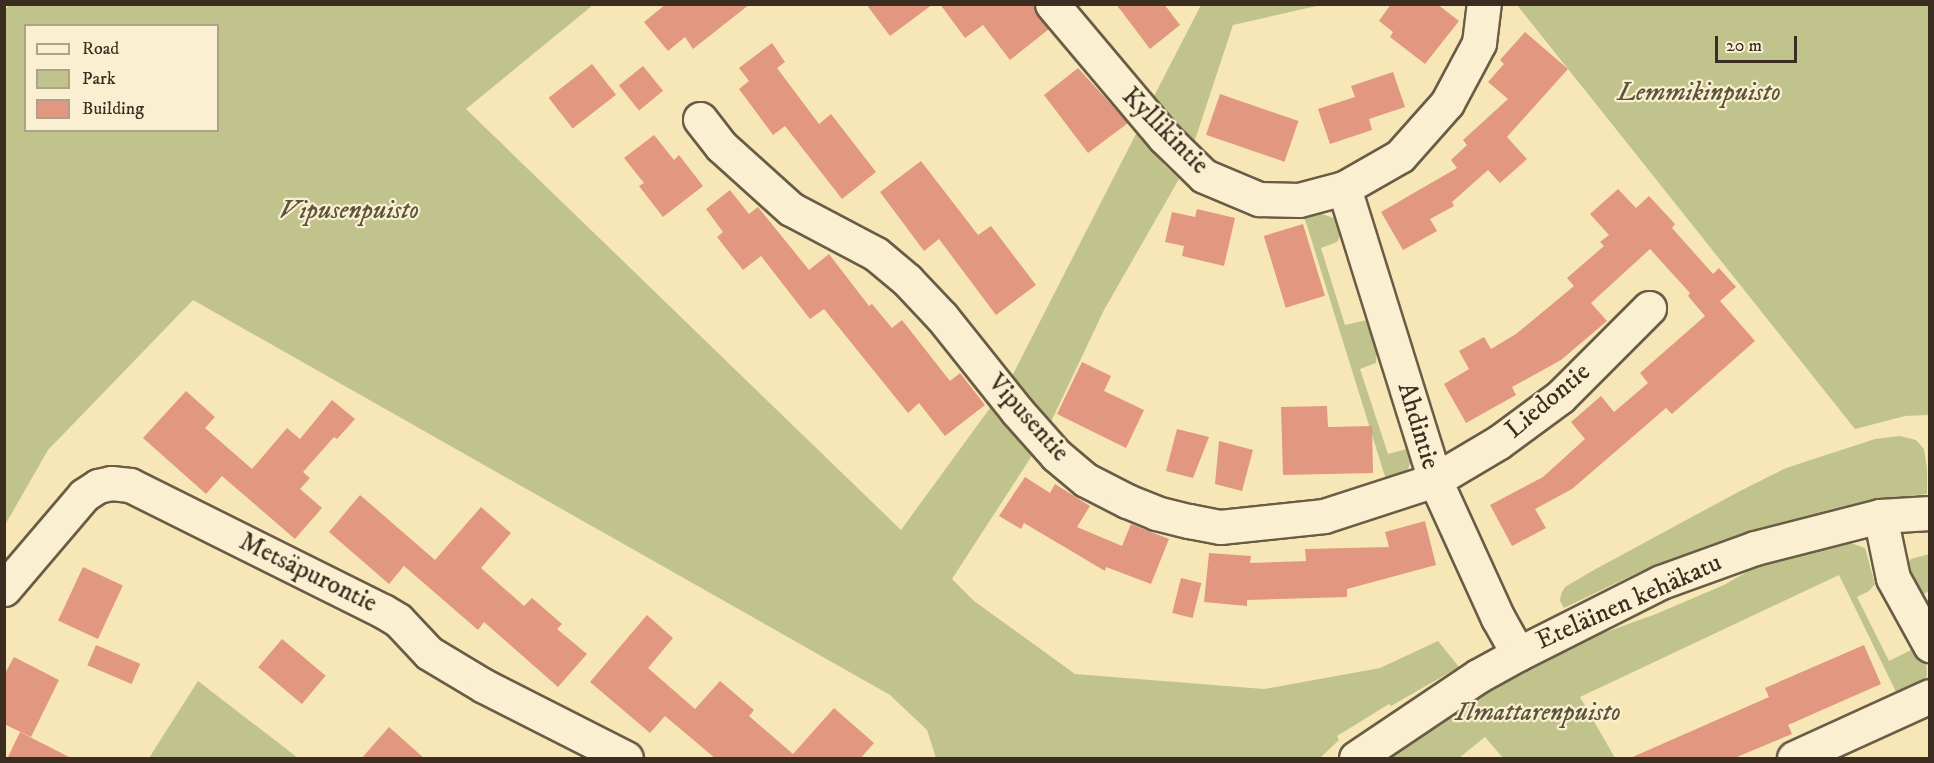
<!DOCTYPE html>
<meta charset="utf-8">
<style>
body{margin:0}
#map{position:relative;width:1934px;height:763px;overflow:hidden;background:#f7e7b7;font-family:"IM FELL DW Pica",serif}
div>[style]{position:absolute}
.green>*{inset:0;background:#c0c48c}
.building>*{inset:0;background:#e29780;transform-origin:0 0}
.roads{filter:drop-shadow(2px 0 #6a5c46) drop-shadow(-2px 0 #6a5c46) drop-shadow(0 2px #6a5c46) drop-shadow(0 -2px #6a5c46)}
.minor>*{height:33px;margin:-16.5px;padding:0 16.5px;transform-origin:16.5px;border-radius:16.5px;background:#faefd0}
span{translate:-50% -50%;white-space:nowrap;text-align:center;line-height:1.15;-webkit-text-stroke:4.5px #faefd0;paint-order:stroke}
.park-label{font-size:26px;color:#5c543b;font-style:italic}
.street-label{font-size:26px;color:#3b2e20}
.frame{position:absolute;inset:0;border:6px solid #3b2e20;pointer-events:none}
.legend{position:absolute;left:24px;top:24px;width:195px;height:108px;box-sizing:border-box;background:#faefd0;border:2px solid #aea28a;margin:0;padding:8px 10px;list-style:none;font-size:18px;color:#3b2e20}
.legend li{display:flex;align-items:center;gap:12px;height:30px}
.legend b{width:30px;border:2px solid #aea28a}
.scale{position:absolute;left:1715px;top:36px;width:82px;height:27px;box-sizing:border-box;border:3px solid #3b2e20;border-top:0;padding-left:8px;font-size:18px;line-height:21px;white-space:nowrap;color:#3b2e20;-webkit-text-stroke:4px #faefd0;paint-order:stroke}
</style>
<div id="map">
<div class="green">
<i style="clip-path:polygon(evenodd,11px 4px,593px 5px,466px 109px,901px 530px,990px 408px,959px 369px,963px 366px,1035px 451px,952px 579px,974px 601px,1075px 674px,1264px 689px,1380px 668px,1438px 641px,1459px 667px,1391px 706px,1389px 704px,1337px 736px,1339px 740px,1320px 758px,936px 758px,927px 730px,890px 695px,193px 300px,48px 450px,5px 525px,5px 9px,11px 4px,26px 26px,218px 26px,218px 130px,26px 130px,26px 26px)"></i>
<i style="clip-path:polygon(1201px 5px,1321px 5px,1233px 25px,1191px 152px,1151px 102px)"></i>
<i style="clip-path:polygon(1517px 5px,1929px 5px,1929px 415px,1905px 416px,1855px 429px)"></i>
<i style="clip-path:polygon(1139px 128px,1164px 165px,1179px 179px,1104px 310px,1049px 426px,1010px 380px)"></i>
<i style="clip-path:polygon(1316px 212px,1334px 218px,1340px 226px,1340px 236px,1337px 242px,1321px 248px,1345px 325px,1367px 320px,1377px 347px,1376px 363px,1360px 369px,1388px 454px,1410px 448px,1410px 464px,1406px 474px,1387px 483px,1303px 213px)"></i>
<i style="clip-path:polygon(1900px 436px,1916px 440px,1924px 449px,1927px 469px,1927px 494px,1873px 500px,1799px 519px,1639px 572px,1564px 608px,1560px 601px,1561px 594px,1565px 587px,1592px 571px,1740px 491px,1786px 468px,1875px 439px)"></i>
<i style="clip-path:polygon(1845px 541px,1865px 548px,1875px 584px,1869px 591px,1857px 597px,1889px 661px,1913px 649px,1926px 661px,1927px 675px,1922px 685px,1899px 698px,1839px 575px,1580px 697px,1615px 758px,1503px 758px,1485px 737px,1459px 758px,1390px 758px,1440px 722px,1559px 649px,1656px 614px,1724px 585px,1764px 562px)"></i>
<i style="clip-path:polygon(1929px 554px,1929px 591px,1922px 595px,1908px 574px,1906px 564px,1911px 559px)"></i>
<i style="clip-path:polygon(198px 681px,298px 758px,149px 758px)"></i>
</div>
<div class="building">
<i style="clip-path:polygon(666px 4px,750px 4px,693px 49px,685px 37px,668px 51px,644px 22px)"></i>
<i style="clip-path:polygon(866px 4px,933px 4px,890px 36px)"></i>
<i style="clip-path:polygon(940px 4px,1032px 4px,1049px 29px,1010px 60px,983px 25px,965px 38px)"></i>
<i style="clip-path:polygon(1116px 4px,1164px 4px,1180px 25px,1150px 49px)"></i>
<i style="clip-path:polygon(1391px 4px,1437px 4px,1459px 21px,1425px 64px,1390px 37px,1393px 32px,1379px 21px)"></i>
<i style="clip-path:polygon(1525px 32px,1568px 69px,1507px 137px,1527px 159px,1500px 183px,1488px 170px,1452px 202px,1454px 206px,1430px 219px,1437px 231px,1403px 250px,1381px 212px,1457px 168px,1451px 160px,1467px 145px,1463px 140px,1508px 99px,1488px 82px,1504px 64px,1500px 60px)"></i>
<i style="clip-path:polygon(772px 43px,785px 62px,777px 68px,819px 124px,831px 114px,876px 172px,842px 199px,785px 126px,773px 135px,739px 89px,749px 81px,739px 68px)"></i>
<i style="left:592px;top:64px;width:39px;height:55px;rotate:52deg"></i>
<i style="left:643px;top:66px;width:32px;height:31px;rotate:51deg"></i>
<i style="clip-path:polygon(1078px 68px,1128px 123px,1088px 153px,1044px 95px)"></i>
<i style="clip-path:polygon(1393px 72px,1405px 107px,1369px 119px,1372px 130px,1330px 144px,1318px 109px,1355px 97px,1351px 86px)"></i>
<i style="left:1220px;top:94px;width:83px;height:43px;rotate:19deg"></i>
<i style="clip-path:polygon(654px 135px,674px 160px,679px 155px,703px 186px,663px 217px,639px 186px,644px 183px,624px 158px)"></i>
<i style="clip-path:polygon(921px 161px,978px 235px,991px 226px,1036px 285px,996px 315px,939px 239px,924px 251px,880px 192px)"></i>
<i style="clip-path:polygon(1618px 189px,1636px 208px,1649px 196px,1675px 224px,1672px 228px,1713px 274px,1719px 268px,1736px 287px,1720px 301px,1755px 341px,1672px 414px,1666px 408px,1572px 489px,1535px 509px,1546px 528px,1512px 546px,1490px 505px,1543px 477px,1585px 439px,1571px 422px,1601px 396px,1614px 412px,1648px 383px,1640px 373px,1705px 316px,1688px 296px,1690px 293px,1650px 249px,1591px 303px,1607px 321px,1561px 360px,1512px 387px,1516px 395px,1466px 423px,1444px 384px,1469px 369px,1459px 351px,1484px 337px,1491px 349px,1516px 334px,1574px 286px,1567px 278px,1604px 246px,1600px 242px,1609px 235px,1590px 214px)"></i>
<i style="clip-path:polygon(730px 190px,749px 214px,758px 207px,809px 270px,829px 254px,869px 306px,872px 304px,892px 328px,902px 320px,950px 381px,960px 373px,985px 405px,945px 436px,919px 403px,908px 413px,824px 309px,810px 319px,761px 256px,743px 270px,717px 237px,723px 232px,706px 209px)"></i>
<i style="clip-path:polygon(1197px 209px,1235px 218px,1224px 266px,1182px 256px,1184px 246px,1165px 242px,1172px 212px,1195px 217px)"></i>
<i style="left:1303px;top:224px;width:75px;height:41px;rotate:73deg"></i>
<i style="clip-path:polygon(1082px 362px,1111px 376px,1104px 391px,1144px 410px,1126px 448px,1057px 414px)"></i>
<i style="clip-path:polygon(186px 391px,215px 417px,205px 428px,252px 469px,287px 428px,300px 439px,332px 400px,355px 419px,337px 439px,334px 437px,303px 472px,310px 478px,300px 489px,322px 508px,295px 539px,222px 476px,206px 494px,143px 438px)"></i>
<i style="clip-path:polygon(1327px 406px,1328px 427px,1372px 426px,1373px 473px,1283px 475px,1281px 407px)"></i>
<i style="clip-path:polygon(1177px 429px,1209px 437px,1193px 478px,1166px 471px)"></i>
<i style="clip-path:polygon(1219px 441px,1253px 450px,1242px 491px,1215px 484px)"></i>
<i style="clip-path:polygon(1025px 477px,1050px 493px,1055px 484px,1090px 506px,1077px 527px,1122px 546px,1131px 524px,1169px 539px,1151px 584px,1106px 567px,1105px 571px,1024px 523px,1021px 529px,999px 516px)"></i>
<i style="clip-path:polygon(360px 495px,435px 560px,481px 507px,511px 533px,481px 568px,524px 606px,532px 598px,562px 624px,557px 629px,587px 654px,558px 687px,484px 622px,478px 630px,404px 566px,389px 584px,329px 532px)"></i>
<i style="clip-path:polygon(1425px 521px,1436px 565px,1347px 589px,1347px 597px,1247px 600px,1247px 606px,1204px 602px,1209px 553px,1251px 556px,1250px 563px,1306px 561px,1305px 549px,1389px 547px,1385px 532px)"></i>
<i style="left:83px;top:567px;width:44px;height:59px;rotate:25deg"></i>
<i style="left:1181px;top:578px;width:21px;height:36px;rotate:14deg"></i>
<i style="clip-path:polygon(647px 615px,673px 638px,648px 668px,695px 709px,720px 681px,754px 710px,749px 716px,793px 754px,834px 708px,874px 743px,860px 759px,716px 759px,665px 716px,650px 733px,590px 682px)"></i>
<i style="left:282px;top:639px;width:57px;height:37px;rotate:40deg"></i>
<i style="left:96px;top:645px;width:48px;height:22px;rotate:23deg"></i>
<i style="clip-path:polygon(1864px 645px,1881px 684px,1788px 725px,1792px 734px,1732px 759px,1628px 759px,1769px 697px,1765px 688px)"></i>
<i style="clip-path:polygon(14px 657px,59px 680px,31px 737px,4px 724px,4px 675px)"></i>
<i style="clip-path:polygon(389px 727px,425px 759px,361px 759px)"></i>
<i style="clip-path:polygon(20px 732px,73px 759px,7px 759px)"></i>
</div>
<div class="roads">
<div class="minor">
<i style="left:1052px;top:4px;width:175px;rotate:49.9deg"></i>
<i style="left:1165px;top:138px;width:54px;rotate:44.3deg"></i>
<i style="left:1204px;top:176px;width:60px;rotate:22.7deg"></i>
<i style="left:1259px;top:199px;width:40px;rotate:1.4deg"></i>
<i style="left:1299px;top:200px;width:47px;rotate:-14.9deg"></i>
<i style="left:1344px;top:188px;width:64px;rotate:-29.7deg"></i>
<i style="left:1400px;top:156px;width:71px;rotate:-48.4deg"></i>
<i style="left:1447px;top:103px;width:68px;rotate:-61.9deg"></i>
<i style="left:1479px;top:43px;width:39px;rotate:-83deg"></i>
<i style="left:700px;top:119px;width:34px;rotate:52deg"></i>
<i style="left:721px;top:146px;width:94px;rotate:42deg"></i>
<i style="left:791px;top:209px;width:96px;rotate:27.9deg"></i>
<i style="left:876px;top:254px;width:40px;rotate:40deg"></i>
<i style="left:907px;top:280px;width:51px;rotate:46.6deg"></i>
<i style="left:942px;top:317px;width:120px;rotate:51.4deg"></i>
<i style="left:1017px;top:411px;width:59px;rotate:48.4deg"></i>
<i style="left:1056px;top:455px;width:39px;rotate:40deg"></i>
<i style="left:1086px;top:480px;width:46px;rotate:27.1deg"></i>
<i style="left:1127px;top:501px;width:31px;rotate:22deg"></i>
<i style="left:1156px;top:513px;width:34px;rotate:14deg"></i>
<i style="left:1189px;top:521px;width:32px;rotate:11deg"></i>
<i style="left:1220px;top:527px;width:105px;rotate:-6deg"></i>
<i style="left:1324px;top:516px;width:117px;rotate:-18deg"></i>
<i style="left:1435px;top:480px;width:74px;rotate:-30.7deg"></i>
<i style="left:1499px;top:442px;width:76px;rotate:-36.4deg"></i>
<i style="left:1560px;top:397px;width:126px;rotate:-45deg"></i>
<i style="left:1344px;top:188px;width:306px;rotate:72.7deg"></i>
<i style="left:1435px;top:480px;width:152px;rotate:65.5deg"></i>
<i style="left:1498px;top:618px;width:41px;rotate:60.9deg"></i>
<i style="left:1880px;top:516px;width:63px;rotate:78.2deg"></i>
<i style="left:1893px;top:578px;width:77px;rotate:61.1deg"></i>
<i style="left:4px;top:589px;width:123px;rotate:-49.6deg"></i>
<i style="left:84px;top:495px;width:17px;rotate:-33deg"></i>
<i style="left:98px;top:486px;width:13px;rotate:-13deg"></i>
<i style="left:111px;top:483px;width:19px;rotate:6deg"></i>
<i style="left:130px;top:485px;width:283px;rotate:26.5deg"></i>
<i style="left:383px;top:611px;width:17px;rotate:31deg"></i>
<i style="left:398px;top:620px;width:45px;rotate:46.8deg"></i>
<i style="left:429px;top:653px;width:64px;rotate:31deg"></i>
<i style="left:484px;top:686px;width:159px;rotate:26.9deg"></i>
<i style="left:1356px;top:758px;width:147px;rotate:-33.9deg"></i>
<i style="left:1478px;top:676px;width:46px;rotate:-28.8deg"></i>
<i style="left:1518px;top:654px;width:160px;rotate:-26.7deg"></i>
<i style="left:1661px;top:582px;width:100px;rotate:-19.9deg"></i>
<i style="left:1755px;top:548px;width:129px;rotate:-14.4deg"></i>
<i style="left:1880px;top:516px;width:50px;rotate:-3.4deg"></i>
<i style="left:1794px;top:758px;width:149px;rotate:-24.5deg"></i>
</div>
</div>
<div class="park-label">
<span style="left:1699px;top:93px">Lemmikinpuisto</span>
<span style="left:349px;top:211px">Vipusenpuisto</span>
<span style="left:1538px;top:713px">Ilmattarenpuisto</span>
</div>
<div class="street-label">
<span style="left:1165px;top:131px;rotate:45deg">Kyllikintie</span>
<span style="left:1548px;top:401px;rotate:-40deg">Liedontie</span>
<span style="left:1028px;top:418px;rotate:48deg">Vipusentie</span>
<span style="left:1418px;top:426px;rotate:73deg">Ahdintie</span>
<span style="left:308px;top:573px;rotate:26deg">Metsäpurontie</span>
<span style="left:1629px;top:602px;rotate:-24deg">Eteläinen kehäkatu</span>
</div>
<div class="frame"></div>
<ul class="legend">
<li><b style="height:8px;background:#faefd0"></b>Road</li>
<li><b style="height:16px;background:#c0c48c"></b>Park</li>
<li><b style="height:16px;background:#e29780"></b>Building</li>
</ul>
<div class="scale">20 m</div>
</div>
